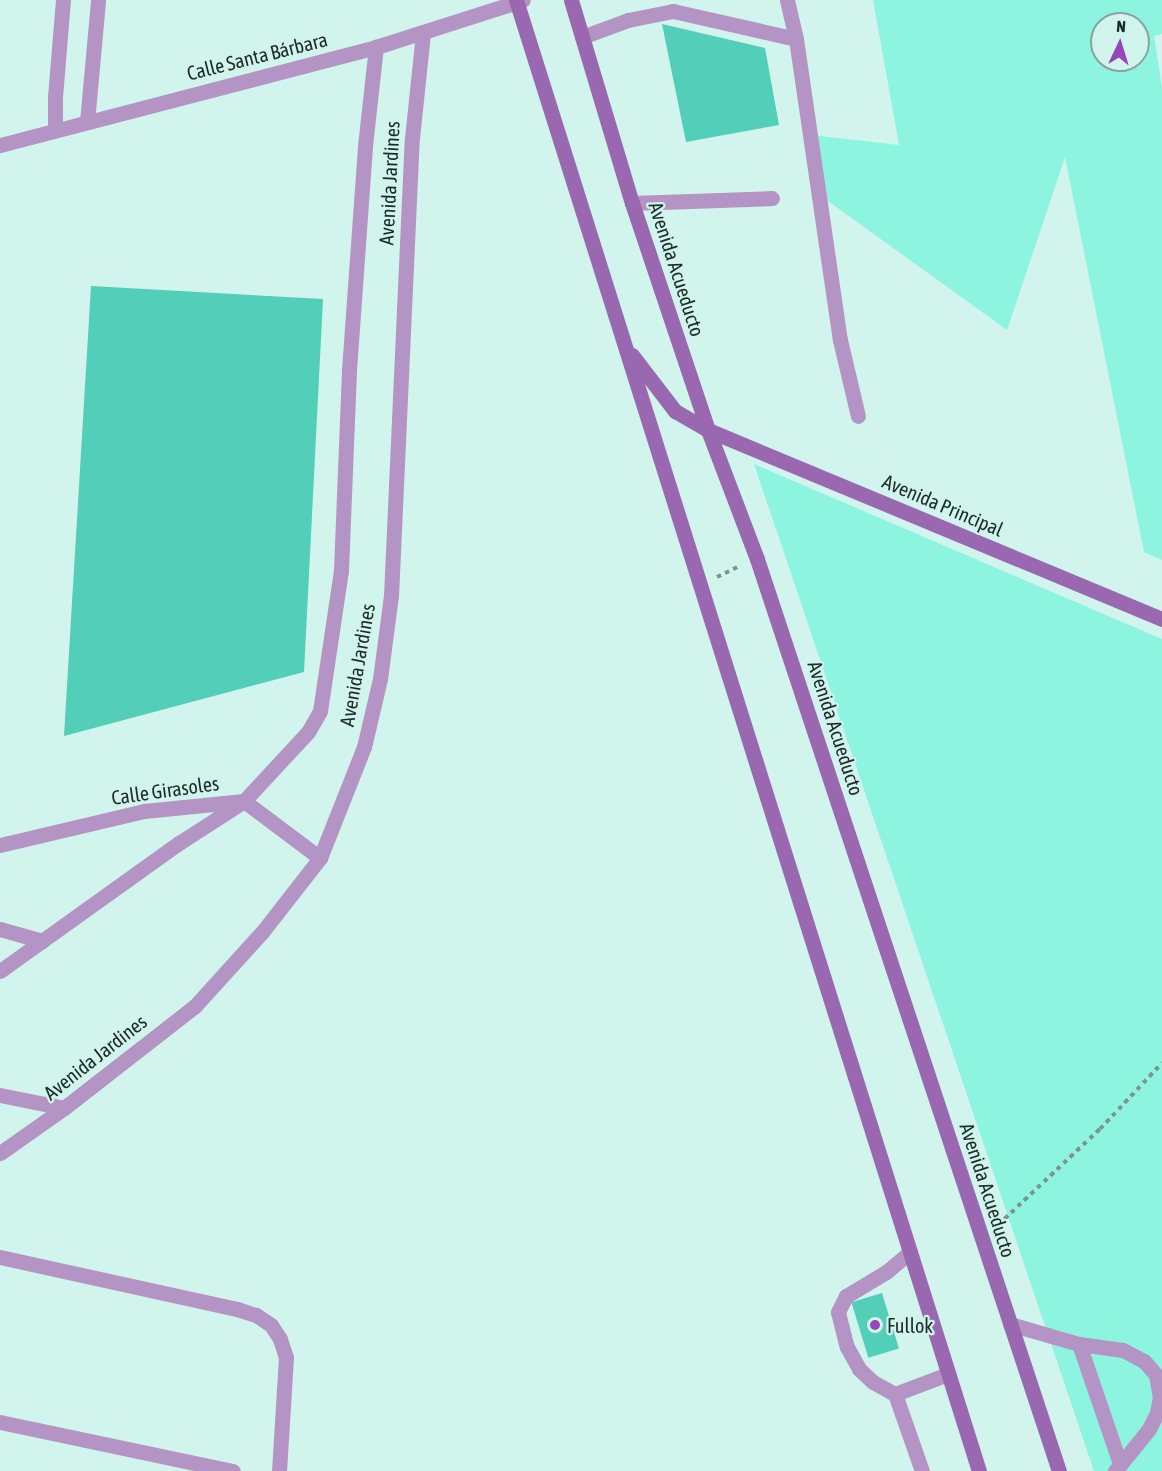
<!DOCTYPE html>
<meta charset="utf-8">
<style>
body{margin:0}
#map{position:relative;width:1162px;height:1471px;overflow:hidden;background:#d1f4ec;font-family:"Asap Condensed",sans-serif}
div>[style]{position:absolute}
.green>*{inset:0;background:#8df4e0}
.building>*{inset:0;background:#52ceb9;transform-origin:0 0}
.path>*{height:4px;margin-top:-2px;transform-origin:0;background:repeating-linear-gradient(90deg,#7c958f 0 4.5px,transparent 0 9px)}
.lane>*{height:15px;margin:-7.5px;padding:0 7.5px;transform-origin:7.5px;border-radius:7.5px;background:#b494c5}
.street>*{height:15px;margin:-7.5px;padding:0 7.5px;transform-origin:7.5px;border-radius:7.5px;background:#b494c5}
.secondary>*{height:15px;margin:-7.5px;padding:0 7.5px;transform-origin:7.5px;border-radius:7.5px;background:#9968b1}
.dots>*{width:16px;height:16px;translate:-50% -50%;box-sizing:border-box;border:3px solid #d1f4ec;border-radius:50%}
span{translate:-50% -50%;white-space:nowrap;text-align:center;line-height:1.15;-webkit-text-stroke:4.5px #d1f4ec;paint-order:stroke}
.street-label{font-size:20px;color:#1d2b28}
.poi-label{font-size:20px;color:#1d2b28}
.left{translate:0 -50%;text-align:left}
.north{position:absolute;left:1090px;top:12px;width:60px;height:60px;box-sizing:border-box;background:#d1f4ec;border:2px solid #89a49e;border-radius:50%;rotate:4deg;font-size:16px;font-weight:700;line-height:24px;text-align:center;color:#1d2b28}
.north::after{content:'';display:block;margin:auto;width:21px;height:27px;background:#9547b8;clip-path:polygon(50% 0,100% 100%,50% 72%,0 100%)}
</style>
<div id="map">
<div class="green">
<i style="clip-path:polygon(evenodd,873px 0,1162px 0,1162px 34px,1154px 36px,1162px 88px,1162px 560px,1144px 552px,1065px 157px,1007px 330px,821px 196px,811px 135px,899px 145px,873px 0,1102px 24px,1138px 24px,1138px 60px,1102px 60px,1102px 24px)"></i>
<i style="clip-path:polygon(754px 464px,1162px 639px,1162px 1471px,1094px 1471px)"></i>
</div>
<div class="building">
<i style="clip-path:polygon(662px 24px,765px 48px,779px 125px,686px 142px)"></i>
<i style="clip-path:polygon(91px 286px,323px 299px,304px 672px,64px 736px)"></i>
<i style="left:882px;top:1293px;width:58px;height:32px;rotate:73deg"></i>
</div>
<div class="path">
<i style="left:717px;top:577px;width:25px;rotate:-26deg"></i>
<i style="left:998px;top:1225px;width:140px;rotate:-43.3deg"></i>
<i style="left:1100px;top:1129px;width:91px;rotate:-46.8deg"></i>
</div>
<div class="lane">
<i style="left:787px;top:0;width:40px;rotate:77deg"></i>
<i style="left:582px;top:37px;width:49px;rotate:-20.3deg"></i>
<i style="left:628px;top:20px;width:46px;rotate:-11.3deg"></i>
<i style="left:673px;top:11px;width:126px;rotate:12.8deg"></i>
<i style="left:796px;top:39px;width:304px;rotate:81.7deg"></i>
<i style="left:840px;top:340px;width:78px;rotate:76.7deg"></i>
<i style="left:87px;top:122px;width:122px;rotate:-84.8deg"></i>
<i style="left:55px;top:130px;width:33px;rotate:-90deg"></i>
<i style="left:55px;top:97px;width:97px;rotate:-85.3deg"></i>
<i style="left:632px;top:203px;width:140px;rotate:-2deg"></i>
<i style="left:910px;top:1252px;width:31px;rotate:140deg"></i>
<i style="left:886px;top:1272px;width:47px;rotate:149deg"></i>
<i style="left:846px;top:1296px;width:18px;rotate:117deg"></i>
<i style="left:838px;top:1312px;width:36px;rotate:76deg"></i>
<i style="left:847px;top:1347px;width:25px;rotate:61deg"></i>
<i style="left:859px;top:1369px;width:19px;rotate:43deg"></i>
<i style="left:873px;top:1382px;width:25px;rotate:29deg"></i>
<i style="left:895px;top:1394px;width:82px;rotate:70.7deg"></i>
<i style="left:1010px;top:1324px;width:72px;rotate:16.2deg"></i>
<i style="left:1079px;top:1344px;width:44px;rotate:7.8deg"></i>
<i style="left:1123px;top:1350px;width:24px;rotate:28deg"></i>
<i style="left:1144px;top:1361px;width:18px;rotate:49deg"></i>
<i style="left:1156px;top:1375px;width:22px;rotate:80deg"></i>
<i style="left:1160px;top:1397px;width:16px;rotate:101deg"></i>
<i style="left:1157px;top:1413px;width:18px;rotate:117deg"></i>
<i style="left:1149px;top:1429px;width:54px;rotate:129deg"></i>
<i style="left:1079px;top:1344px;width:127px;rotate:71.1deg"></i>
<i style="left:895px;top:1394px;width:57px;rotate:-20.7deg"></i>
</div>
<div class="street">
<i style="left:0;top:145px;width:389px;rotate:-14.6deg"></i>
<i style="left:376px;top:47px;width:154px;rotate:-17.7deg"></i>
<i style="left:0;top:845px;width:148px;rotate:-13.3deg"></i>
<i style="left:144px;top:811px;width:100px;rotate:-5.7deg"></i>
<i style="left:244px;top:801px;width:95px;rotate:36.9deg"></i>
<i style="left:0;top:929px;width:44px;rotate:15.9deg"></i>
<i style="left:0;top:971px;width:220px;rotate:-35.6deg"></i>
<i style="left:179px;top:843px;width:77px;rotate:-32.9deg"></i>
<i style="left:244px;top:801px;width:94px;rotate:-47.2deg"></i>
<i style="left:308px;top:732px;width:24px;rotate:-60deg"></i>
<i style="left:320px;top:711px;width:143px;rotate:-81.5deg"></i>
<i style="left:341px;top:570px;width:200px;rotate:-87.7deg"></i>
<i style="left:349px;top:370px;width:225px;rotate:-85.9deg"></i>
<i style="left:365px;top:146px;width:100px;rotate:-83.7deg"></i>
<i style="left:0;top:1095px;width:65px;rotate:11.5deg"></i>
<i style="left:0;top:1153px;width:78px;rotate:-35.1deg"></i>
<i style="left:64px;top:1108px;width:166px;rotate:-37.9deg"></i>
<i style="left:195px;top:1006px;width:101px;rotate:-47.8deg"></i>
<i style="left:263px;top:931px;width:93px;rotate:-52deg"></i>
<i style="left:320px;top:858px;width:119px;rotate:-68.4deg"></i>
<i style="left:364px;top:747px;width:70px;rotate:-76.8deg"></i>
<i style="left:380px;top:679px;width:84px;rotate:-82.5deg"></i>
<i style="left:391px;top:596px;width:458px;rotate:-87.4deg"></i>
<i style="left:412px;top:138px;width:106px;rotate:-84deg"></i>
<i style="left:0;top:1257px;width:243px;rotate:12.4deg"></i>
<i style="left:237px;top:1309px;width:20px;rotate:18deg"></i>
<i style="left:256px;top:1315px;width:18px;rotate:34deg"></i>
<i style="left:271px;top:1325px;width:17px;rotate:57deg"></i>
<i style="left:280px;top:1339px;width:19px;rotate:72deg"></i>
<i style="left:286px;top:1357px;width:114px;rotate:93.5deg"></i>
<i style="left:0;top:1422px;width:238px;rotate:11.9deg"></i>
</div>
<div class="secondary">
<i style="left:516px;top:0;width:1542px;rotate:72.53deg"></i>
<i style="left:571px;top:0;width:212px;rotate:73.3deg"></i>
<i style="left:632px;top:203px;width:239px;rotate:71.5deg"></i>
<i style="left:708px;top:430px;width:138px;rotate:69.2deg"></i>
<i style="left:757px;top:559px;width:961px;rotate:71.68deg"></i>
<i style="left:632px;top:355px;width:71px;rotate:52.5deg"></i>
<i style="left:675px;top:411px;width:38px;rotate:30deg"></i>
<i style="left:708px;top:430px;width:492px;rotate:22.6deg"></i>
</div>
<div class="dots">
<i style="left:875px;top:1325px;background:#9547b8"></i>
</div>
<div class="street-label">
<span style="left:257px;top:56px;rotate:-14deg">Calle Santa Bárbara</span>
<span style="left:389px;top:183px;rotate:-87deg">Avenida Jardines</span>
<span style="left:677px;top:269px;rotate:72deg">Avenida Acueducto</span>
<span style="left:943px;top:505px;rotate:23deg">Avenida Principal</span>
<span style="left:357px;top:665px;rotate:-80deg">Avenida Jardines</span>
<span style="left:836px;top:728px;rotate:72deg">Avenida Acueducto</span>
<span style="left:165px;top:790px;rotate:-8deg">Calle Girasoles</span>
<span style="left:95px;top:1057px;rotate:-38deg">Avenida Jardines</span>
<span style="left:988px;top:1190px;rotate:72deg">Avenida Acueducto</span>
</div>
<div class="poi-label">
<span class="left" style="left:887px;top:1325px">Fullok</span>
</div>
<div class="north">N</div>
</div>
